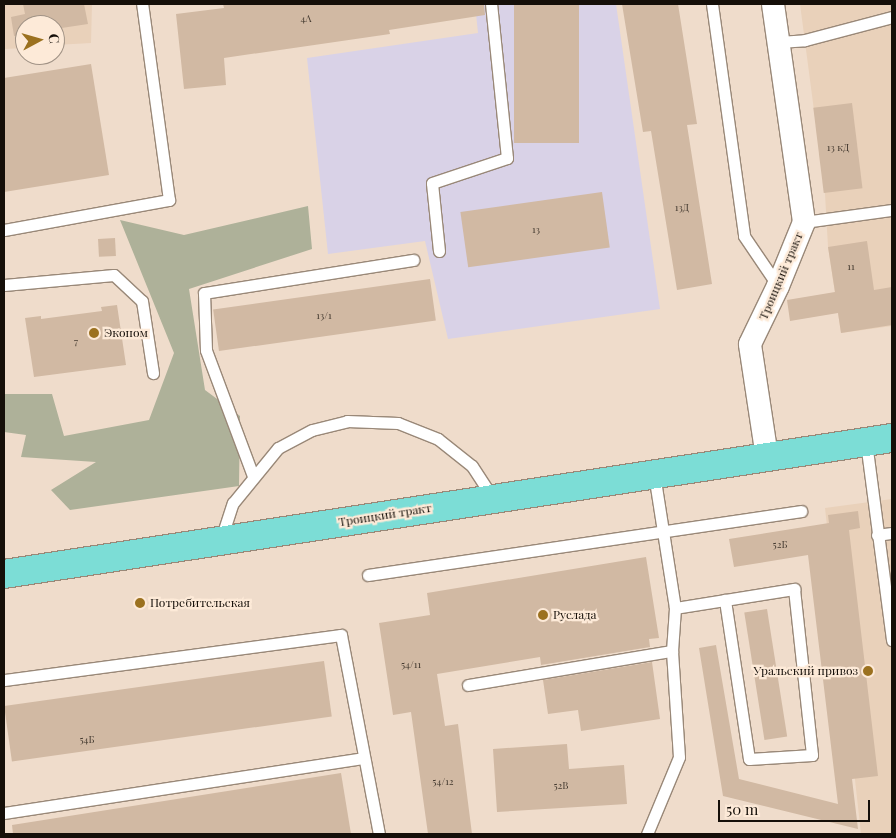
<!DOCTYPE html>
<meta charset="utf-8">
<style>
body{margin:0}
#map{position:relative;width:896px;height:838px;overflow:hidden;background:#efdccb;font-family:"Playfair Display",serif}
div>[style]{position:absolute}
.built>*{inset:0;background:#e9d1ba}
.education>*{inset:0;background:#d9d2e7}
.green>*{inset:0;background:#aeb199}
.building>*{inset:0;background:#d1b9a3;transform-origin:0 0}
.roads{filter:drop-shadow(1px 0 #998878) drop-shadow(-1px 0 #998878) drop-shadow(0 1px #998878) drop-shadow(0 -1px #998878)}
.service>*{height:11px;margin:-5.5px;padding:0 5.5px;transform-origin:5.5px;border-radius:5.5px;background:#fff}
.minor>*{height:22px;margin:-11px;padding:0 11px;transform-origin:11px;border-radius:11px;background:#fff}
.primary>*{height:28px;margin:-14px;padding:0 14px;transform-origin:14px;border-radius:14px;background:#7cddd6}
.dots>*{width:14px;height:14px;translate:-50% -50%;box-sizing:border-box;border:2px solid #fdead8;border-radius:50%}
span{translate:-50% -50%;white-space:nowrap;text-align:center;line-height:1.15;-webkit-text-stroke:4.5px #fdead8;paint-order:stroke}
.number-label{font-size:10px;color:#443a30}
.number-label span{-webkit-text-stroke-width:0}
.street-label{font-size:12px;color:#150f09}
.poi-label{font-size:12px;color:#150f09}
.left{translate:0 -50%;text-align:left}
.right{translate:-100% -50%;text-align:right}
.frame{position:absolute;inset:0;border:5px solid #150f09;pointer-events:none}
.north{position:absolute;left:15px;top:15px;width:50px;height:50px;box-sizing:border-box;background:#fdead8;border:1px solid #a09285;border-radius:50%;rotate:84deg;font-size:14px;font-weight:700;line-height:20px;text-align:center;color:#150f09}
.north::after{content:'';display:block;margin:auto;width:18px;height:22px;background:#9b711f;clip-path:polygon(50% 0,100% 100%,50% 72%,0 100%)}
.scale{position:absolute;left:718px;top:800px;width:152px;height:22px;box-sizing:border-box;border:2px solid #150f09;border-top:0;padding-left:6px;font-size:15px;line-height:18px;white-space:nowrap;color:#150f09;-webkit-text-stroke:4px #fdead8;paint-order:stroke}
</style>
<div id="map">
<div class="built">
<i style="clip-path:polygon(4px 4px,92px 4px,91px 43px,55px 45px,55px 25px,25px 25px,25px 48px,4px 49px)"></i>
<i style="clip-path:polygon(800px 4px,892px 4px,892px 326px,841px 333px,828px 247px,825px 194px)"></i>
<i style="clip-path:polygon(892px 499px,892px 834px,861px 834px,825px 508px)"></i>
</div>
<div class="education">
<i style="clip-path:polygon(475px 4px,616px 4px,660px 309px,448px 339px,425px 241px,328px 254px,307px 58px,478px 33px)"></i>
</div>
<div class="green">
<i style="clip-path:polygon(308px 206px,312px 249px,189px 289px,205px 390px,240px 416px,239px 486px,70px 510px,51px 490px,96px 462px,21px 457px,26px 435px,4px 432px,4px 394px,52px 394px,64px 436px,149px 420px,174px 353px,120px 220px,184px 235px)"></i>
</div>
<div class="building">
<i style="clip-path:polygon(23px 4px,84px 4px,88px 24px,55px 29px,55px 25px,25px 25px,25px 34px,14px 36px,11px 17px,25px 14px)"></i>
<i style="clip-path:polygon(223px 4px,484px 4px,485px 15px,389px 30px,390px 34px,224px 58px,226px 85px,184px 89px,176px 14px,224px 8px)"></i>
<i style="left:514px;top:4px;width:65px;height:139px"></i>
<i style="clip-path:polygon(622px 4px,678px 4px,697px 124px,687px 125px,712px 284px,677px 290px,651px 131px,643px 132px)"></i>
<i style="clip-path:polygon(91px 64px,109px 175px,4px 192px,4px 78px)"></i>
<i style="left:852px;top:103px;width:86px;height:39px;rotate:83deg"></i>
<i style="left:602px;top:192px;width:56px;height:143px;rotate:82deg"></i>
<i style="left:115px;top:238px;width:18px;height:17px;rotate:87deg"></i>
<i style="clip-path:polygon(867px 241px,874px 290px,892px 287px,892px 325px,841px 333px,838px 313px,790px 321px,787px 300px,835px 292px,828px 247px)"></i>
<i style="left:430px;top:279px;width:42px;height:219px;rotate:82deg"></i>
<i style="clip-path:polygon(117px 305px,126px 365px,34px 377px,25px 318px,41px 316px,41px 319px,102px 311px,101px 307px)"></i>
<i style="clip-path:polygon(858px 511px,860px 528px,849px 530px,878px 776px,852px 779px,858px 829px,723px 796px,699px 648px,716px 645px,739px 779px,838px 804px,808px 555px,734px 567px,729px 539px,829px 523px,828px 515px)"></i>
<i style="clip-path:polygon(646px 557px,659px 638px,649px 639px,650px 647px,541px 665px,540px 657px,437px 674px,445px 726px,458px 724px,472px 834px,428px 834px,411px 712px,393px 715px,379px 623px,430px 615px,427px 593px)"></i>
<i style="left:767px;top:609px;width:129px;height:23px;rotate:81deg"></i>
<i style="left:324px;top:661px;width:56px;height:323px;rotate:82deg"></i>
<i style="clip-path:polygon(652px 662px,660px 719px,581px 731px,578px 710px,548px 714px,543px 680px)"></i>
<i style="clip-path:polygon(567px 744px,569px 769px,624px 765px,627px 804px,497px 812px,493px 749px)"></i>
<i style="clip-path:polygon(341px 773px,351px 834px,13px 834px,12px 825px)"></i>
</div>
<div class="roads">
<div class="service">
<i style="left:712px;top:4px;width:234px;rotate:82.1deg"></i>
<i style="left:744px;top:236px;width:60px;rotate:55.8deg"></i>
<i style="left:779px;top:42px;width:26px;rotate:-4deg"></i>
<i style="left:805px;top:40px;width:90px;rotate:-14.8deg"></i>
<i style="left:804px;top:222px;width:89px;rotate:-7.8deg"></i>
<i style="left:4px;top:230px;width:168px;rotate:-10.3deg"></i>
<i style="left:169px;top:200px;width:198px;rotate:-97.8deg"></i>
<i style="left:439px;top:251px;width:68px;rotate:-95.9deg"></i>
<i style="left:432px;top:183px;width:79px;rotate:-18.4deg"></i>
<i style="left:507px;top:158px;width:155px;rotate:-95.9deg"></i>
<i style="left:4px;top:285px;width:110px;rotate:-5.2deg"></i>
<i style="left:114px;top:275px;width:38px;rotate:43deg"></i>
<i style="left:142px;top:301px;width:73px;rotate:81.3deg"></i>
<i style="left:866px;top:442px;width:200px;rotate:82.5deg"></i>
<i style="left:253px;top:476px;width:134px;rotate:-110.5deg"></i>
<i style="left:206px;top:350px;width:57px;rotate:-92deg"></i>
<i style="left:204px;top:293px;width:212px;rotate:-9deg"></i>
<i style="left:877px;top:535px;width:15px;rotate:-8deg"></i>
<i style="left:221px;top:539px;width:38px;rotate:-72deg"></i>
<i style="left:233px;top:503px;width:71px;rotate:-50.7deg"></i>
<i style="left:278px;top:448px;width:38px;rotate:-28deg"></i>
<i style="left:312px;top:430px;width:36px;rotate:-14deg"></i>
<i style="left:347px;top:421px;width:51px;rotate:2.2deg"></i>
<i style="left:398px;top:423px;width:43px;rotate:21.8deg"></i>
<i style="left:438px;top:439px;width:43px;rotate:38.5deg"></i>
<i style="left:472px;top:466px;width:38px;rotate:57deg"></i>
<i style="left:368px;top:575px;width:438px;rotate:-8.4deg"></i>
<i style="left:675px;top:608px;width:121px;rotate:-9.1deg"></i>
<i style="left:794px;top:589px;width:167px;rotate:83.8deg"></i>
<i style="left:812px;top:755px;width:63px;rotate:176.4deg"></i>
<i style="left:749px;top:759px;width:161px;rotate:-98.6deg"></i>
<i style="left:4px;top:680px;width:340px;rotate:-7.6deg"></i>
<i style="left:341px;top:635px;width:203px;rotate:79.2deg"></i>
<i style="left:468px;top:685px;width:207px;rotate:-9.5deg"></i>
<i style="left:4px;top:813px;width:364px;rotate:-8.7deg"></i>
<i style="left:647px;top:834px;width:83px;rotate:-67.4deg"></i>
<i style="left:679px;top:757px;width:106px;rotate:-93.8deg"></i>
<i style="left:672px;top:651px;width:43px;rotate:-86deg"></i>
<i style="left:675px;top:608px;width:136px;rotate:-98.9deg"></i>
</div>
<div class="minor">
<i style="left:767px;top:457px;width:114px;rotate:-98.6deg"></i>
<i style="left:750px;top:344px;width:64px;rotate:-64.2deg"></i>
<i style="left:778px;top:286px;width:69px;rotate:-67.9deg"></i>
<i style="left:804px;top:222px;width:220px;rotate:-98.1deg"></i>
</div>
<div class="primary">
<i style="left:4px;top:574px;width:898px;rotate:-8.71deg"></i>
</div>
</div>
<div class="dots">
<i style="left:94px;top:333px;background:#9b711f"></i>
<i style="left:140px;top:603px;background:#9b711f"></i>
<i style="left:543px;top:615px;background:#9b711f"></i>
<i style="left:868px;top:671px;background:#9b711f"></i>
</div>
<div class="number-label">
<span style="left:306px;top:19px">4А</span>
<span style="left:838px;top:148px">13 кД</span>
<span style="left:682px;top:208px">13Д</span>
<span style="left:536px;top:230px">13</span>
<span style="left:851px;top:267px">11</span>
<span style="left:324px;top:316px">13/1</span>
<span style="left:76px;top:342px">7</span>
<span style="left:780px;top:545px">52Б</span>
<span style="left:411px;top:665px">54/11</span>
<span style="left:87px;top:740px">54Б</span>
<span style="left:443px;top:782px">54/12</span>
<span style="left:561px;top:786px">52В</span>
</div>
<div class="street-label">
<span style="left:781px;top:276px;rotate:-67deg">Троицкий тракт</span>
<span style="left:385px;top:515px;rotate:-9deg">Троицкий тракт</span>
</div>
<div class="poi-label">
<span class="left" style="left:104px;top:333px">Эконом</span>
<span class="left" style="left:150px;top:603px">Потребительская</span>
<span class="left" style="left:553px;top:615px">Руслада</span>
<span class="right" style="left:858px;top:671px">Уральский привоз</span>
</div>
<div class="frame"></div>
<div class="north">С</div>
<div class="scale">50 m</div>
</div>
